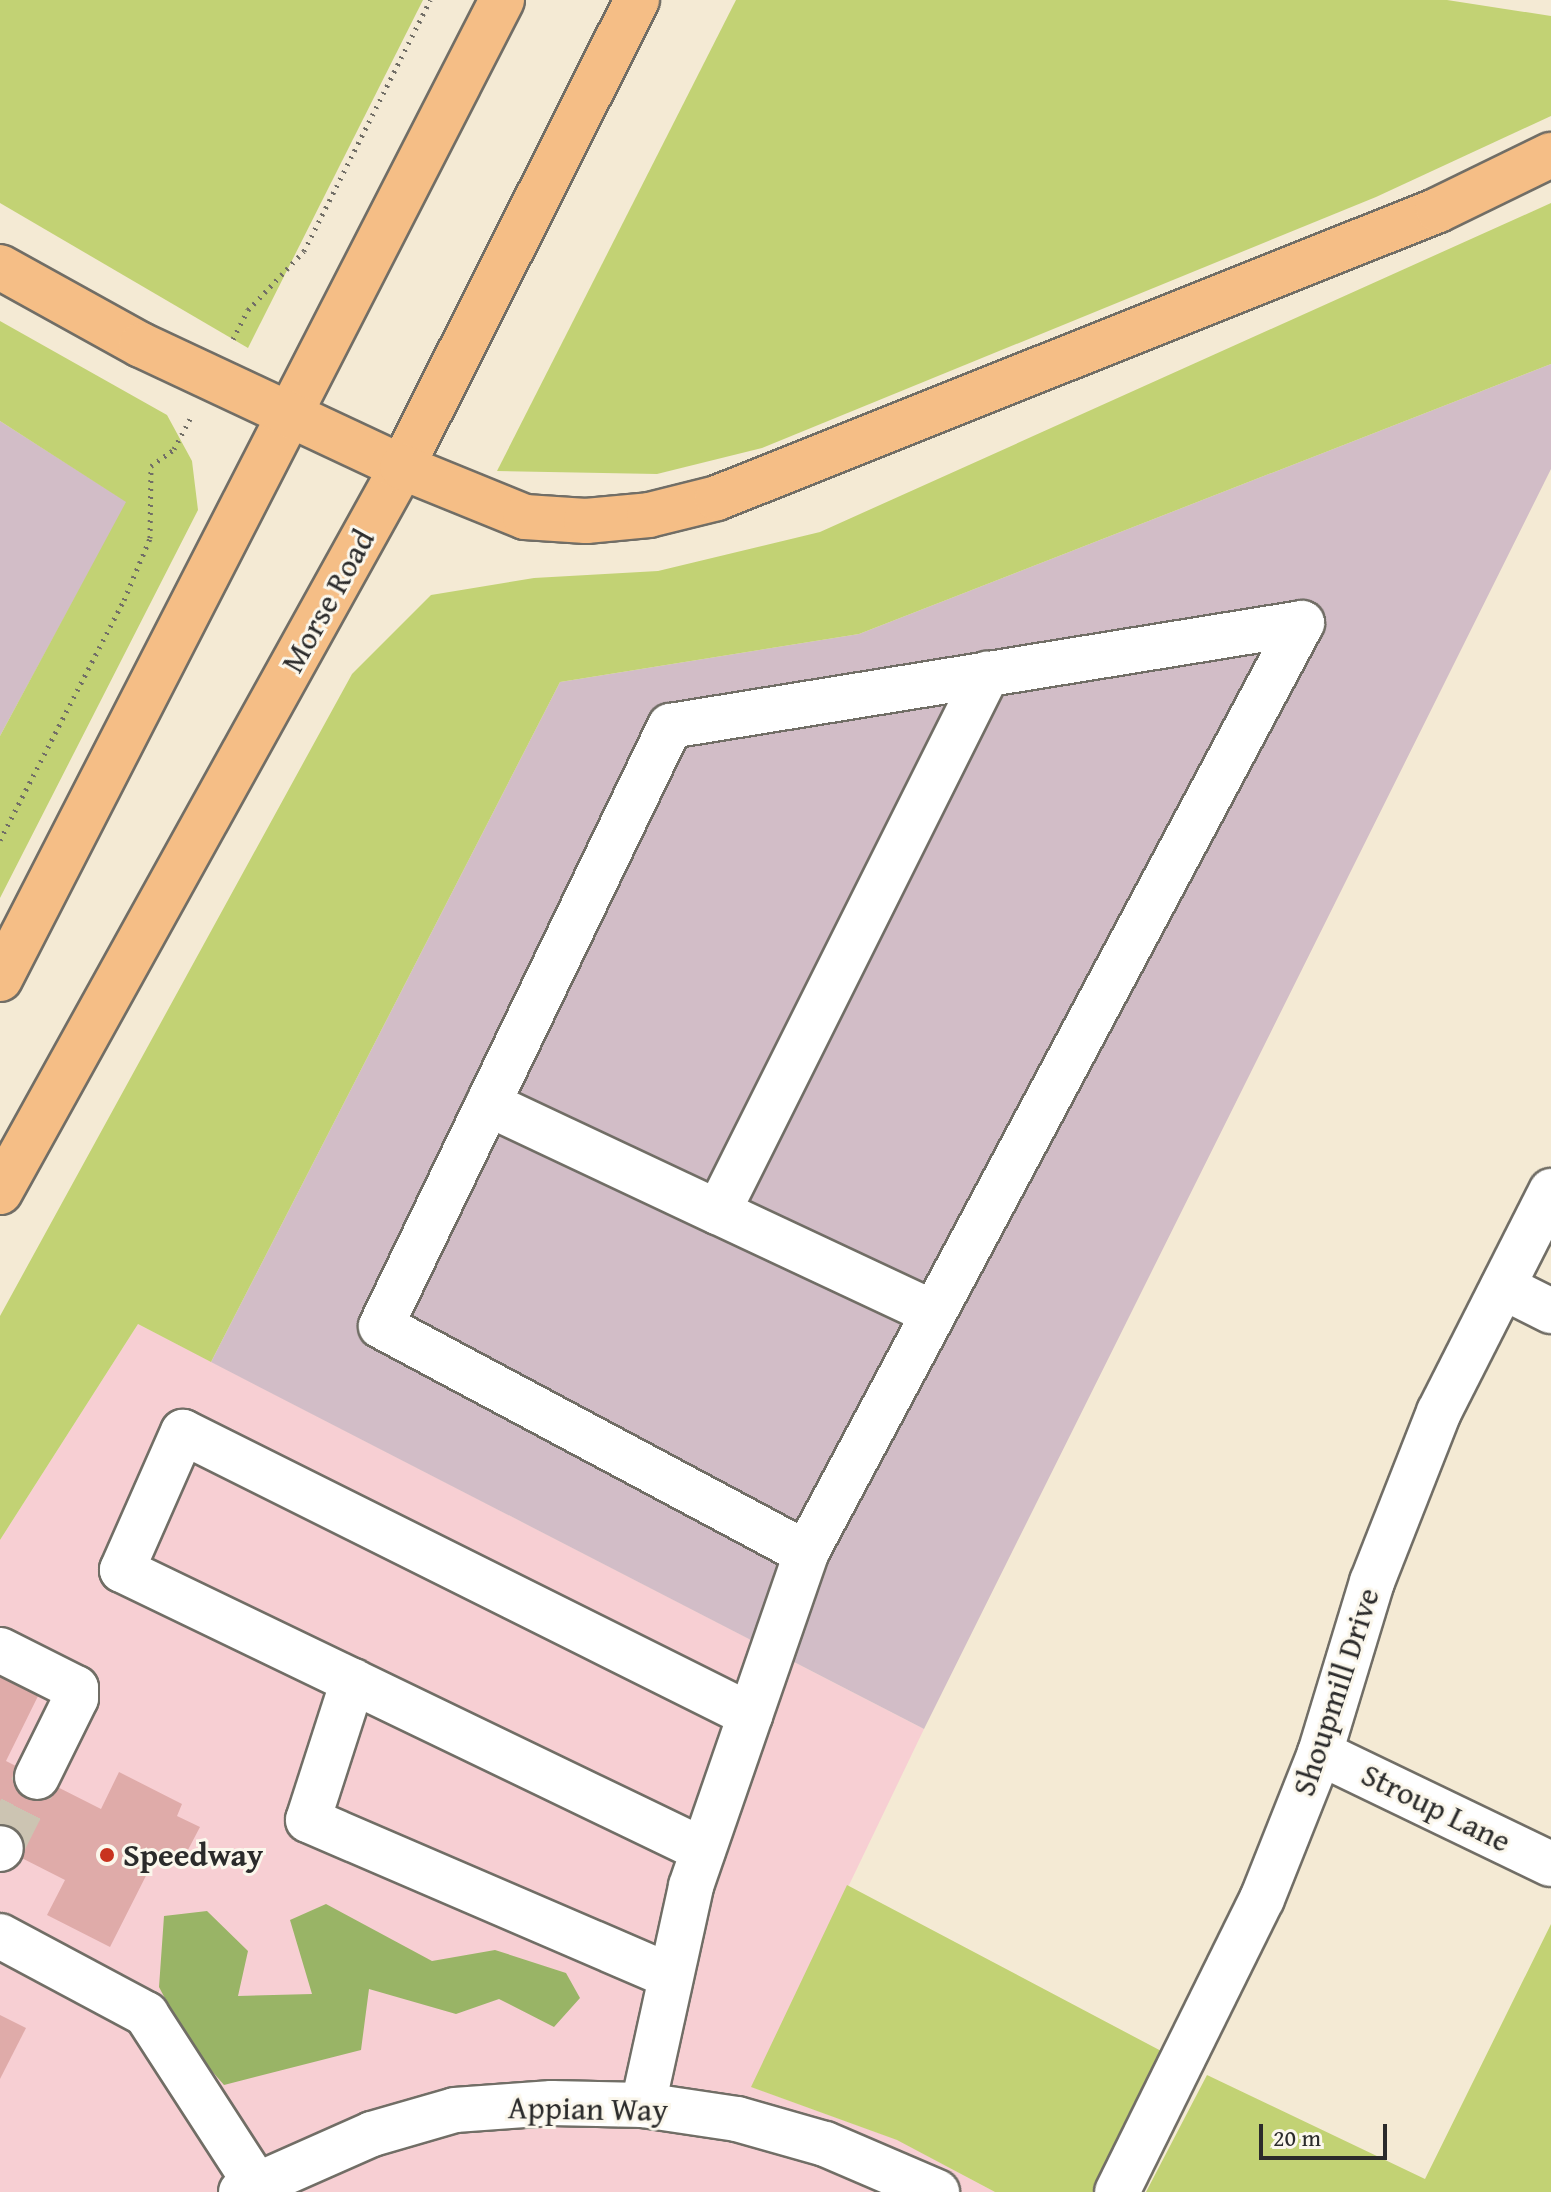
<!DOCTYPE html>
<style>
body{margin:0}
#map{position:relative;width:1551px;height:2192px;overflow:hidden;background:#f4ead4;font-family:"Gentium Book Plus",serif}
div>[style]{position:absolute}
.built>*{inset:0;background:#f7cfd3}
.industrial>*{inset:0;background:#d2bdc7}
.green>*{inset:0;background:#c2d274}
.forest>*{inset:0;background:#99b466}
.building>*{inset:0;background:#dfaba9}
.minor-tunnel>*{height:44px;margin-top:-22px;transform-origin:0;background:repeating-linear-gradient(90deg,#ccc4b2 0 44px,transparent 0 66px)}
.path>*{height:5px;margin-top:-2.5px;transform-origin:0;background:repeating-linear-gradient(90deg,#716e66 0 2px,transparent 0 8px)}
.roads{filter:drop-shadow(2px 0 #716e66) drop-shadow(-2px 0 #716e66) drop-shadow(0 2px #716e66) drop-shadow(0 -2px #716e66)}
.minor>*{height:44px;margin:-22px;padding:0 22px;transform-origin:22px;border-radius:22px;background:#fff}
.major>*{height:44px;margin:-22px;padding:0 22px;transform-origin:22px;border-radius:22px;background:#f5be86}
.highway>*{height:44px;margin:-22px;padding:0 22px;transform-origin:22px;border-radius:22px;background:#f5be86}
.dots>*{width:22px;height:22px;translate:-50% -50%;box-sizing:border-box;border:4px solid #fbf7ec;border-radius:50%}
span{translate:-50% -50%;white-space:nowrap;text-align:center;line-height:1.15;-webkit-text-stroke:6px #fbf7ec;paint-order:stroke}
.street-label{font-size:32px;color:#2b2b2b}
.poi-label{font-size:32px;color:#2b2b2b;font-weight:700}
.left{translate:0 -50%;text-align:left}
.scale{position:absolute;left:1259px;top:2124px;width:128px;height:36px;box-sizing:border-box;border:4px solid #2b2b2b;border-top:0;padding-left:10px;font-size:24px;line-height:28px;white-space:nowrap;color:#2b2b2b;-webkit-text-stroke:6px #fbf7ec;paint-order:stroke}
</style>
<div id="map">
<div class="built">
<i style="clip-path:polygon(138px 1324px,924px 1729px,752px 2087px,898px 2140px,995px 2192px,0 2192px,0 1540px)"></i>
</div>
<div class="industrial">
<i style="clip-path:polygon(1551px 364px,1551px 469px,924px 1729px,211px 1362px,560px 682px,859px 634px)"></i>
<i style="clip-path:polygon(0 421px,127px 502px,0 736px)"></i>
</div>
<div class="green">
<i style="clip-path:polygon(0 0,423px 0,248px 348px,0 203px)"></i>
<i style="clip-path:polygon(736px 0,1447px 0,1551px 16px,1551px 116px,1376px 197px,762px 448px,657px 474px,497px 471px)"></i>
<i style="clip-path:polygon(1551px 203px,1551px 364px,859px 634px,560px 682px,211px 1362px,138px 1324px,0 1540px,0 1316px,352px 674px,431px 595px,534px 578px,658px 571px,820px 532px)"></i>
<i style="clip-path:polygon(0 321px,167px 415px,192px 461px,198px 510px,0 898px,0 736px,126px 502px,0 421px)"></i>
<i style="clip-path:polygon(847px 1885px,1165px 2053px,1097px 2192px,995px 2192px,897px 2140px,751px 2087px)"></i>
<i style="clip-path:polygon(1551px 1924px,1551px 2192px,1146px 2192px,1207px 2075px,1425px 2179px)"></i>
</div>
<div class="forest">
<i style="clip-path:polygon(326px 1904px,432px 1961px,495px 1950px,566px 1973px,580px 1998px,554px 2027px,499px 1999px,456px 2014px,369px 1989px,361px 2050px,224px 2085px,190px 2046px,159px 1987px,164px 1916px,207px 1911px,248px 1951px,238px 1996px,312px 1994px,290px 1920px)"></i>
</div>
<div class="building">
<i style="clip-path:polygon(0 1672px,40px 1692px,6px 1761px,101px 1809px,119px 1772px,182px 1804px,177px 1816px,200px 1827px,180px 1865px,157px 1854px,110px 1947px,47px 1915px,65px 1880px,0 1847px)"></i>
<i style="clip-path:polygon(0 2015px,26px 2028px,0 2079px)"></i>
</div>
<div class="minor-tunnel">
<i style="left:1px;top:1848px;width:80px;rotate:-63.1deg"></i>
</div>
<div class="path">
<i style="left:233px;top:339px;width:33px;rotate:-63deg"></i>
<i style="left:248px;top:310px;width:81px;rotate:-46.5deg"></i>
<i style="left:304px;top:251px;width:281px;rotate:-63.3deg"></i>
<i style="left:0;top:840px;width:270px;rotate:-62.7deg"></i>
<i style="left:124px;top:600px;width:67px;rotate:-67.2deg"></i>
<i style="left:150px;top:538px;width:72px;rotate:-89.2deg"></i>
<i style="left:151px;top:466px;width:29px;rotate:-36deg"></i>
<i style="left:174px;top:449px;width:38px;rotate:-62deg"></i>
</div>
<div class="roads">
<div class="minor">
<i style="left:488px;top:1104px;width:254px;rotate:25.2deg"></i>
<i style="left:718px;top:1212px;width:602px;rotate:-63.43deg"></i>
<i style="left:718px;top:1212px;width:238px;rotate:25.1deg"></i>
<i style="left:1503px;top:1287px;width:54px;rotate:26.6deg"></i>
<i style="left:0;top:1650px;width:85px;rotate:26.6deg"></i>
<i style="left:76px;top:1688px;width:10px;rotate:90deg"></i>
<i style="left:76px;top:1698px;width:88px;rotate:116.3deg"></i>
<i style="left:353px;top:1681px;width:146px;rotate:107.9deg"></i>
<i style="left:308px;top:1820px;width:394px;rotate:23.3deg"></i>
<i style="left:1320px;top:1753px;width:256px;rotate:25.7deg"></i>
<i style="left:0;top:1849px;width:1px;rotate:-45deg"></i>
<i style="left:703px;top:1850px;width:645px;rotate:-154.27deg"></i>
<i style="left:122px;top:1570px;width:151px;rotate:-66.2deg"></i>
<i style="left:183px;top:1432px;width:634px;rotate:26.52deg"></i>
<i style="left:0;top:1936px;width:166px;rotate:28.1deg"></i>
<i style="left:146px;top:2014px;width:202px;rotate:57.1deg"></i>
<i style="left:643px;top:2105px;width:224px;rotate:-77.6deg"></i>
<i style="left:691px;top:1886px;width:352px;rotate:-70.9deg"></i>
<i style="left:806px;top:1553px;width:1054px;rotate:-61.93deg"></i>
<i style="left:1302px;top:623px;width:640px;rotate:170.74deg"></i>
<i style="left:670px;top:726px;width:666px;rotate:115.72deg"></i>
<i style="left:381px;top:1326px;width:482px;rotate:28.1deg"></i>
<i style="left:241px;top:2192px;width:143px;rotate:-23.9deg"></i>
<i style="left:372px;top:2134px;width:86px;rotate:-16.1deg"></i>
<i style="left:455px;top:2110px;width:97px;rotate:-4.1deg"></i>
<i style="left:552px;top:2103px;width:91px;rotate:1.3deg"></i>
<i style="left:643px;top:2105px;width:95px;rotate:8.5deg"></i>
<i style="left:737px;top:2119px;width:91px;rotate:15.9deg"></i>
<i style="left:825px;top:2144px;width:122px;rotate:23.2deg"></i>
<i style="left:1117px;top:2192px;width:327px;rotate:-63.7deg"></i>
<i style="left:1262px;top:1899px;width:157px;rotate:-68.3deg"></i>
<i style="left:1320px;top:1753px;width:179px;rotate:-73.1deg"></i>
<i style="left:1372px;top:1582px;width:183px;rotate:-68.5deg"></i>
<i style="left:1439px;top:1412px;width:248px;rotate:-63.1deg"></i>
</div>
<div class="major">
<i style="left:0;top:979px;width:1100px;rotate:-62.85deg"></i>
<i style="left:0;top:1192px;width:829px;rotate:-60.99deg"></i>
<i style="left:402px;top:467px;width:523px;rotate:-63.29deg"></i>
</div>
<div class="highway">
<i style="left:0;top:267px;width:161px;rotate:29deg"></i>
<i style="left:141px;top:345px;width:288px;rotate:25.1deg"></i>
<i style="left:402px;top:467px;width:133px;rotate:22.1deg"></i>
<i style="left:525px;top:517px;width:61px;rotate:3.8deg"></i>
<i style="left:586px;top:521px;width:63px;rotate:-5.4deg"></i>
<i style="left:649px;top:515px;width:70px;rotate:-14deg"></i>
<i style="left:717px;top:498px;width:776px;rotate:-21.77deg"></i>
<i style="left:1438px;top:210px;width:126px;rotate:-26deg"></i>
</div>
</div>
<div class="dots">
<i style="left:107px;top:1855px;background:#c8321e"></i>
</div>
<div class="street-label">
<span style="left:328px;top:601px;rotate:-61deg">Morse Road</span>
<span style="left:1336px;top:1692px;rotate:-72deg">Shoupmill Drive</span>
<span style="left:1436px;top:1808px;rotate:26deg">Stroup Lane</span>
<span style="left:588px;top:2109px;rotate:1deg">Appian Way</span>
</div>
<div class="poi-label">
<span class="left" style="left:123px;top:1855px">Speedway</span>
</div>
<div class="scale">20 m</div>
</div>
